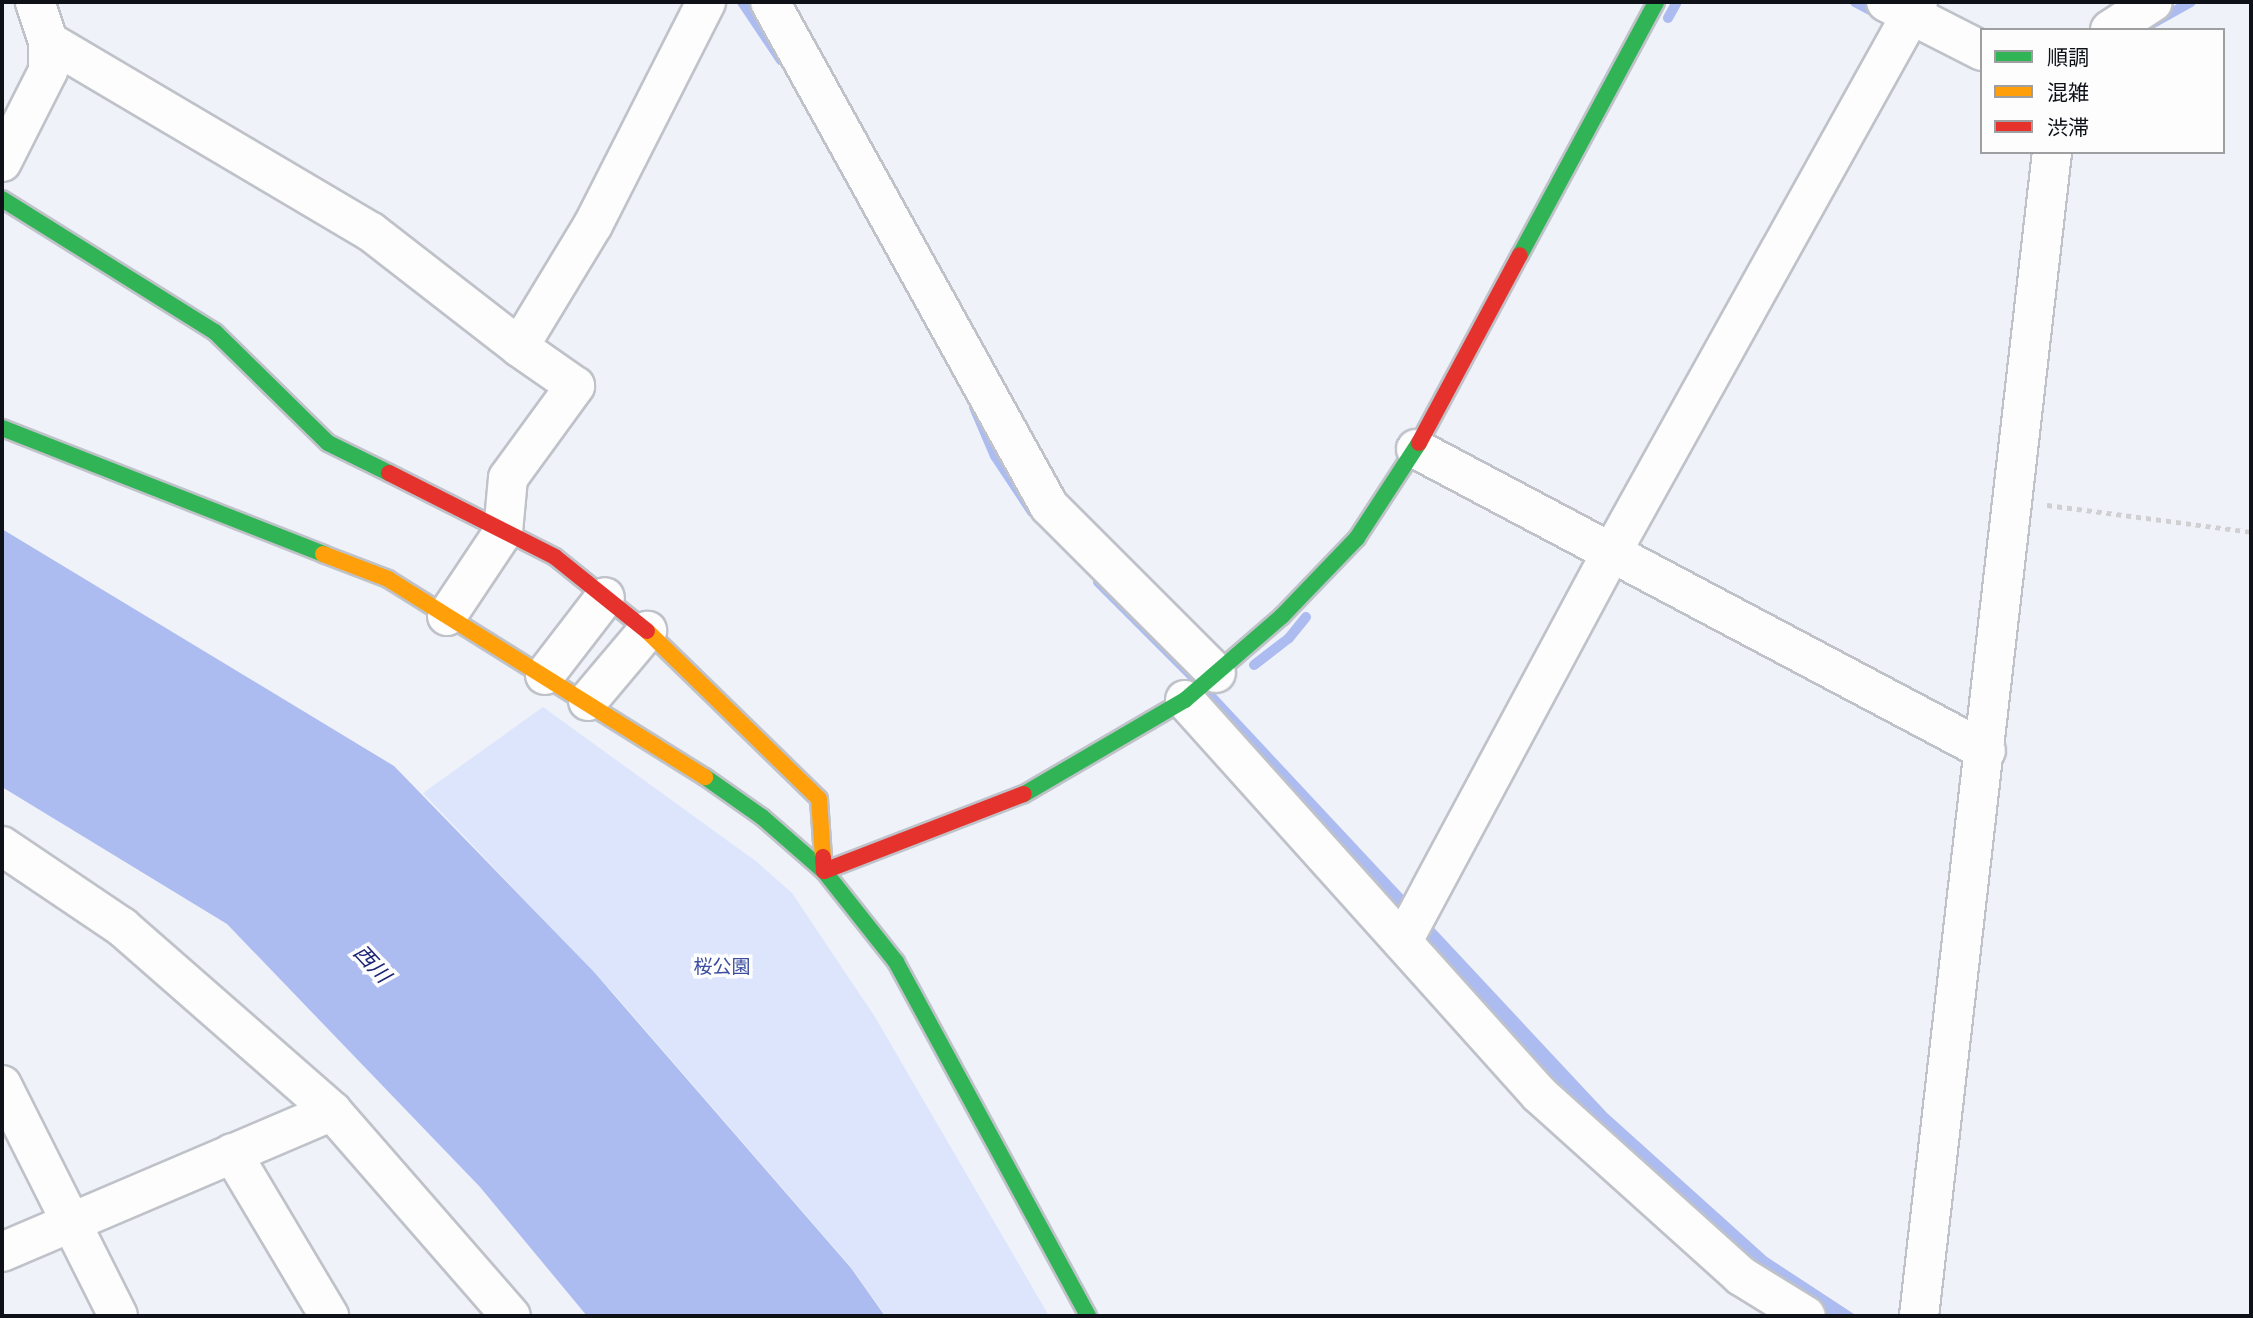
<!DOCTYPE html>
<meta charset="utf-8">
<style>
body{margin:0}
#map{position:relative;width:2253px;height:1318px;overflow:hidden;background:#eff2f9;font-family:Jost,"Noto Sans JP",sans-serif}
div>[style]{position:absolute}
.green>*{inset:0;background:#dde5fc}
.water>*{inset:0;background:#acbcf0}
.stream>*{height:10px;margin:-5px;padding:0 5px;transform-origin:5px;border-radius:5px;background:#acbcf0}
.path>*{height:4.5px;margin-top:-2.25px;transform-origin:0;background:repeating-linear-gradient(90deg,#d0d0d2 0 5px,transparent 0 10px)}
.roads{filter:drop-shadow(2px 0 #bfc2c9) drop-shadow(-2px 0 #bfc2c9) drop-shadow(0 2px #bfc2c9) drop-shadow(0 -2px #bfc2c9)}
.street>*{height:38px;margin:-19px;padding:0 19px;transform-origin:19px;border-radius:19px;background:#fdfdfe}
.fast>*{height:16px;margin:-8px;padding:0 8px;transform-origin:8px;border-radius:8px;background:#30b455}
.slow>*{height:16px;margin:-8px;padding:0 8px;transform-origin:8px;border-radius:8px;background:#ff9f0a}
.jam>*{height:16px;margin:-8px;padding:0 8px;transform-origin:8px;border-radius:8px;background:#e5322d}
span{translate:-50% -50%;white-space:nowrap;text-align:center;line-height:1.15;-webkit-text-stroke:7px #fdfdfd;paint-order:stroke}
.park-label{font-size:19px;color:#3b4da0}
.water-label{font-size:21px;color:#1c2575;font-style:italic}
.frame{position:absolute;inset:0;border:4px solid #0e1118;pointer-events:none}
.legend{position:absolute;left:1980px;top:28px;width:245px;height:126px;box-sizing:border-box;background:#fdfdfd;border:2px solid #9d9fa1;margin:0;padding:9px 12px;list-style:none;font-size:21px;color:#0e1118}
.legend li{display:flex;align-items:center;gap:14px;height:35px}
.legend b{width:35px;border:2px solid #9d9fa1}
</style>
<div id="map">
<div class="green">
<i style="clip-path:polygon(543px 707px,757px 862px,792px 893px,875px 1017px,1049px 1316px,886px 1316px,850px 1266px,615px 995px,423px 793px)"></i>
</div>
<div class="water">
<i style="clip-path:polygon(2px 529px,394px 766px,594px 972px,851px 1268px,885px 1316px,587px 1316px,480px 1187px,227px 924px,2px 787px)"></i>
<i style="clip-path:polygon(1211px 689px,1607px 1113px,1767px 1257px,1857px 1316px,1817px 1316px,1617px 1152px,1204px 700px)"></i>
</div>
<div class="stream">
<i style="left:742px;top:2px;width:70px;rotate:56.1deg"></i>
<i style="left:1855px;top:2px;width:30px;rotate:28deg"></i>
<i style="left:1668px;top:18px;width:18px;rotate:-61deg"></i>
<i style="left:2153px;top:23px;width:43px;rotate:-28.9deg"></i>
<i style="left:974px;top:407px;width:53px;rotate:66.8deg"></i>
<i style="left:995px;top:456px;width:67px;rotate:56.5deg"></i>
<i style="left:1098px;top:582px;width:141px;rotate:45deg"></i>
<i style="left:1254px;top:665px;width:44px;rotate:-37.6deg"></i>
<i style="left:1289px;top:638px;width:27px;rotate:-51deg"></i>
</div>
<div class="path">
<i style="left:2047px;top:505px;width:206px;rotate:7.5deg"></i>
</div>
<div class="roads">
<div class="street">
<i style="left:770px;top:2px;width:576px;rotate:61.03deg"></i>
<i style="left:1049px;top:506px;width:236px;rotate:45deg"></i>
<i style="left:1886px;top:2px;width:108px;rotate:27deg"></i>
<i style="left:2110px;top:30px;width:51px;rotate:-33.1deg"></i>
<i style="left:48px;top:41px;width:375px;rotate:30.6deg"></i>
<i style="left:371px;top:232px;width:187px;rotate:37.8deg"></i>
<i style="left:2px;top:162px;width:102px;rotate:-63.2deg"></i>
<i style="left:48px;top:71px;width:30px;rotate:-90deg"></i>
<i style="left:48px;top:41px;width:41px;rotate:-108.4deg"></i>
<i style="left:1416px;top:449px;width:645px;rotate:27.92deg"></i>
<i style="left:447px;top:616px;width:101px;rotate:-56.3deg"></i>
<i style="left:503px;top:532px;width:54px;rotate:-84.7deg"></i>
<i style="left:508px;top:478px;width:114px;rotate:-53.9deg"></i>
<i style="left:575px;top:386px;width:68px;rotate:-145.1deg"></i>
<i style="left:519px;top:347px;width:143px;rotate:-58.8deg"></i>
<i style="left:593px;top:225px;width:250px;rotate:-63.1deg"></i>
<i style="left:545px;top:675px;width:98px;rotate:-52.4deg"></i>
<i style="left:1185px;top:700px;width:530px;rotate:48.06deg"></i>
<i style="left:1539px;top:1094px;width:272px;rotate:42deg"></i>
<i style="left:1741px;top:1276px;width:76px;rotate:31.6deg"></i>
<i style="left:588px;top:701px;width:92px;rotate:-49.9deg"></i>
<i style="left:2px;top:846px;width:145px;rotate:34deg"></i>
<i style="left:122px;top:927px;width:279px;rotate:41.2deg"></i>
<i style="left:332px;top:1111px;width:272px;rotate:48.9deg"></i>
<i style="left:1404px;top:939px;width:442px;rotate:-61.8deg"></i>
<i style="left:1613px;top:550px;width:627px;rotate:-60.9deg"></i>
<i style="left:2px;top:1085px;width:258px;rotate:63.3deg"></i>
<i style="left:232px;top:1153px;width:190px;rotate:59.2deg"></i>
<i style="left:2px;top:1252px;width:359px;rotate:-23.1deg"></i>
<i style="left:1919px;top:1316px;width:1172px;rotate:-83.48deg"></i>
</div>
<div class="fast">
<i style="left:2px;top:199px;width:251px;rotate:32deg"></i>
<i style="left:215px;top:332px;width:158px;rotate:44.5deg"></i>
<i style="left:328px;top:443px;width:68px;rotate:26.2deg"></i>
<i style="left:1520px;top:255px;width:287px;rotate:-61.7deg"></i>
<i style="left:2px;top:428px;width:345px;rotate:21.4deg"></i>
<i style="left:705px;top:777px;width:70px;rotate:35.1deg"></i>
<i style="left:762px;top:817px;width:82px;rotate:41.1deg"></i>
<i style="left:824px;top:871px;width:116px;rotate:51.6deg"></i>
<i style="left:896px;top:962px;width:403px;rotate:61.5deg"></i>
<i style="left:1024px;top:794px;width:186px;rotate:-30.3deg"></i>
<i style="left:1185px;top:700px;width:128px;rotate:-40.9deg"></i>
<i style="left:1282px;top:616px;width:108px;rotate:-46.1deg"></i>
<i style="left:1357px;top:538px;width:113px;rotate:-56.9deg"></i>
</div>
<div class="slow">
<i style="left:323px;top:554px;width:70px;rotate:21deg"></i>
<i style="left:388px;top:579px;width:374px;rotate:32deg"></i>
<i style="left:647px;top:631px;width:240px;rotate:44.3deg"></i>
<i style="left:819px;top:799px;width:58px;rotate:86.1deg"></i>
</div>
<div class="jam">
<i style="left:1419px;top:443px;width:213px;rotate:-61.8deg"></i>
<i style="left:389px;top:473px;width:186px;rotate:26.8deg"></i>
<i style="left:555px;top:557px;width:118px;rotate:38.8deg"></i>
<i style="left:823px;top:857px;width:14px;rotate:86deg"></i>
<i style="left:824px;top:871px;width:214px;rotate:-21.1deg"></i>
</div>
</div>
<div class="park-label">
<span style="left:722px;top:967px">桜公園</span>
</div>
<div class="water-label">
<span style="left:372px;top:964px;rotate:47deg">西川</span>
</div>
<div class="frame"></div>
<ul class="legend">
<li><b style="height:9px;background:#30b455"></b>順調</li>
<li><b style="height:9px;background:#ff9f0a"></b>混雑</li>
<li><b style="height:9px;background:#e5322d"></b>渋滞</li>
</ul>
</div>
